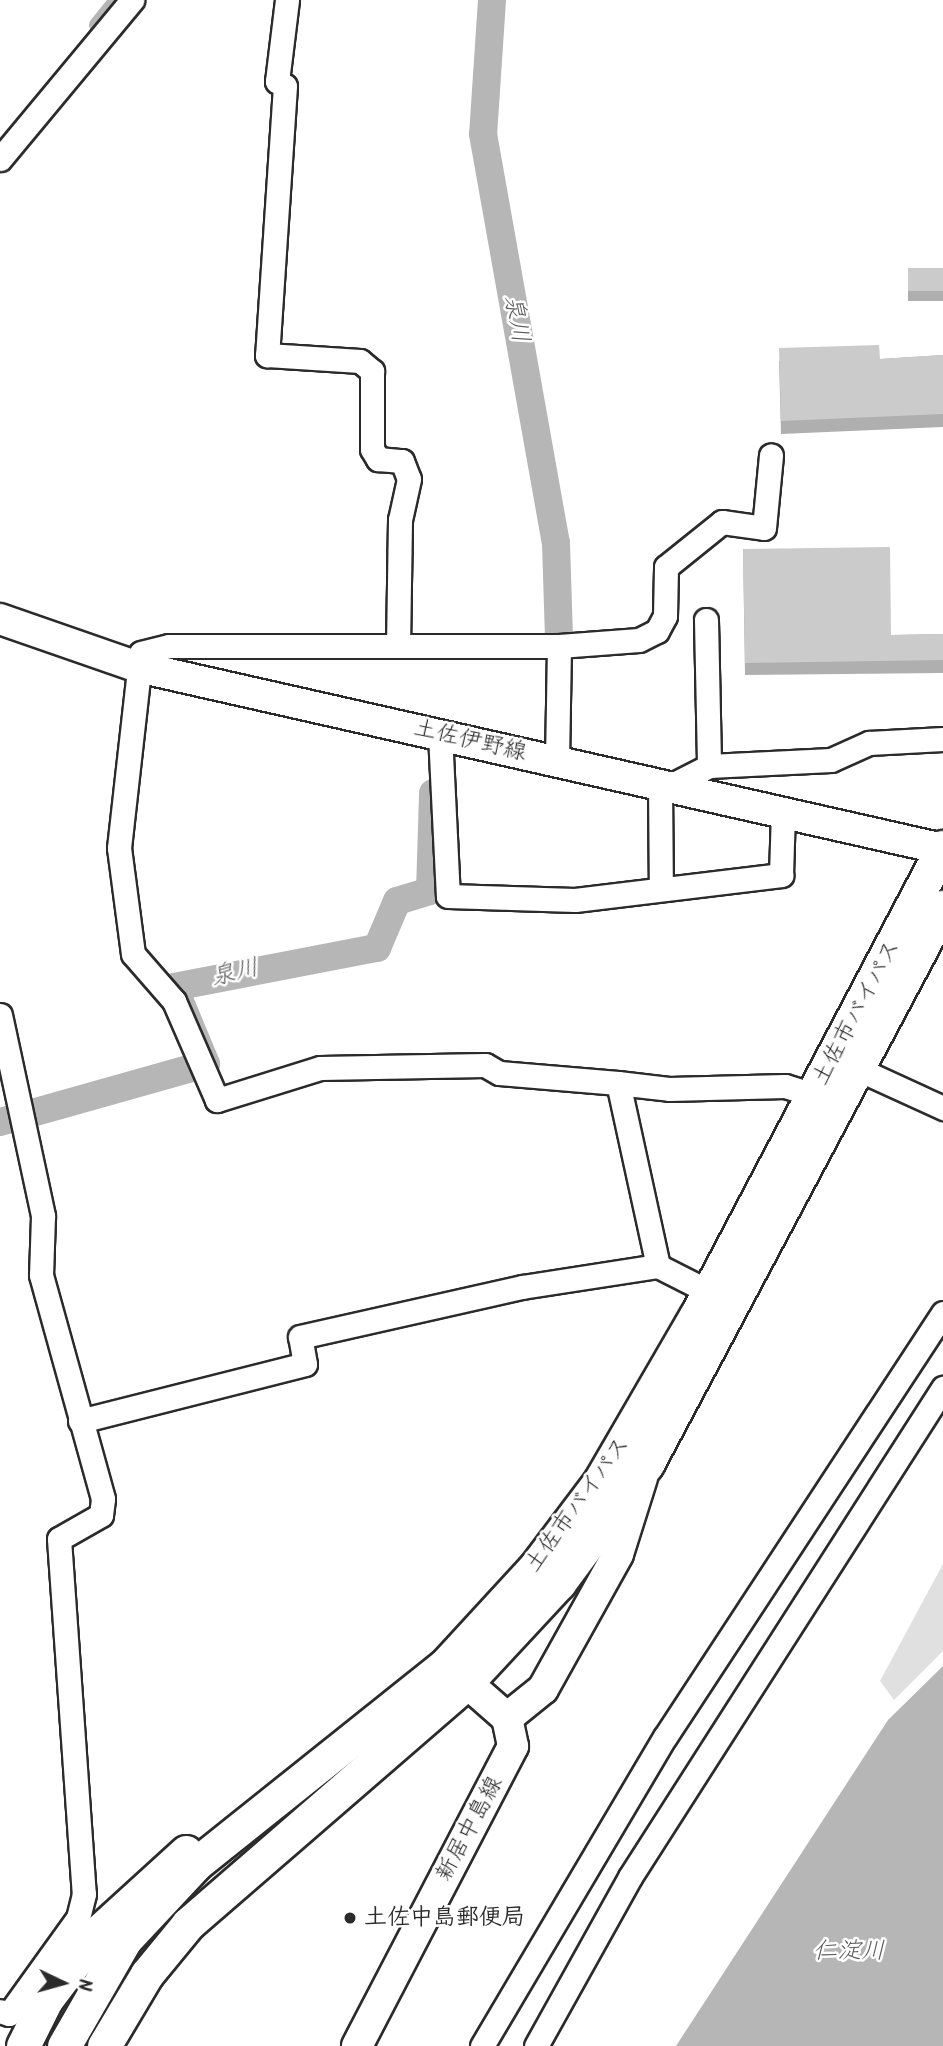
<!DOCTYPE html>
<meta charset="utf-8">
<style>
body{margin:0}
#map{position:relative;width:943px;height:2046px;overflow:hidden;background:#fff;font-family:Kalam,"Klee One",sans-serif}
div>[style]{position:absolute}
.green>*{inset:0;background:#e0e0e0}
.water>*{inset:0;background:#b6b6b6}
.canal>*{height:16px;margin:-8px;padding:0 8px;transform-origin:8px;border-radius:8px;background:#b6b6b6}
.river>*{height:28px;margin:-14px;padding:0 14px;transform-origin:14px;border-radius:14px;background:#b6b6b6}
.roads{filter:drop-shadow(2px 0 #2b2b2b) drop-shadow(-2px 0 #2b2b2b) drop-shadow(0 2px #2b2b2b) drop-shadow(0 -2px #2b2b2b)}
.minor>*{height:23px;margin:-11.5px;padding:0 11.5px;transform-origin:11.5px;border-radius:11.5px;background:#fff}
.major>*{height:30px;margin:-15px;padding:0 15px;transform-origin:15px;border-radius:15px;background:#fff}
.highway>*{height:33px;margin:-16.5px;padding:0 16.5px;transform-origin:16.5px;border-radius:16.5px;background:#fff}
.wall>*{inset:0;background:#afafaf;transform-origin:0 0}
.building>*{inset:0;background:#cbcbcb;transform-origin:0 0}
.dots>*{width:19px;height:19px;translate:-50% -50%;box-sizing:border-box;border:4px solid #fff;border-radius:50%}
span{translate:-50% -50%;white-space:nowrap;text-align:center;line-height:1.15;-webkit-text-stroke:5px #fff;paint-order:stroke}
.street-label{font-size:23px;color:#2b2b2b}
.poi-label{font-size:23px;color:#2b2b2b;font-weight:700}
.left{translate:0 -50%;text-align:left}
.water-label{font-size:24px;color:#5c5c5c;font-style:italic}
.north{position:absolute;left:28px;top:1948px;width:70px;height:70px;-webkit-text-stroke:5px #fff;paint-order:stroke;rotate:95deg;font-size:19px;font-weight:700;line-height:28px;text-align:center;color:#2b2b2b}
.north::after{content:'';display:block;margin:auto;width:24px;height:32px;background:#2b2b2b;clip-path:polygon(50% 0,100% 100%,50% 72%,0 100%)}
</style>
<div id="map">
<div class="green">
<i style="clip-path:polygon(943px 1564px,943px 1651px,894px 1700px,880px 1681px)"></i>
</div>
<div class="water">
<i style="clip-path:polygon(943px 1666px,943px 2046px,676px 2046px,888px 1720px)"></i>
</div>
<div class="canal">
<i style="left:97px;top:25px;width:32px;rotate:-51deg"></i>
</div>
<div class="river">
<i style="left:492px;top:0;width:134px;rotate:93.8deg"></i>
<i style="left:483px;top:134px;width:415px;rotate:79.9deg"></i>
<i style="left:556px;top:543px;width:95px;rotate:88.2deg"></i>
<i style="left:0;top:1122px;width:214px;rotate:-15.7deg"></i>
<i style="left:206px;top:1064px;width:83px;rotate:-112.6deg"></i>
<i style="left:174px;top:987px;width:207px;rotate:-10.9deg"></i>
<i style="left:377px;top:948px;width:51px;rotate:-66.9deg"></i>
<i style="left:397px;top:901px;width:34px;rotate:-17deg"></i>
<i style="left:430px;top:891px;width:98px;rotate:-88.2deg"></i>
</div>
<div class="roads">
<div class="minor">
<i style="left:287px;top:0;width:82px;rotate:97deg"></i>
<i style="left:277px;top:81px;width:9px;rotate:32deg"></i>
<i style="left:285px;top:86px;width:270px;rotate:93.8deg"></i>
<i style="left:267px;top:355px;width:93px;rotate:3.7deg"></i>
<i style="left:360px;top:361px;width:16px;rotate:40deg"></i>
<i style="left:372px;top:371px;width:78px;rotate:90deg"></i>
<i style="left:372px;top:449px;width:12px;rotate:59deg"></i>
<i style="left:378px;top:459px;width:24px;rotate:5deg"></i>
<i style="left:402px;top:461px;width:19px;rotate:69deg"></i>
<i style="left:409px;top:479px;width:42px;rotate:102.4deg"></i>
<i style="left:400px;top:520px;width:122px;rotate:90.9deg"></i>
<i style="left:0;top:159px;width:207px;rotate:-50.3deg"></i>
<i style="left:706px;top:620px;width:146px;rotate:88.8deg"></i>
<i style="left:440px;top:734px;width:162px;rotate:87.2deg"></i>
<i style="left:448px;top:896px;width:127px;rotate:1.8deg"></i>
<i style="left:575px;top:900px;width:208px;rotate:-6.9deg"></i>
<i style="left:781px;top:875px;width:63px;rotate:-88.2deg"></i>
<i style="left:557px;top:761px;width:115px;rotate:-89deg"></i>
<i style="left:660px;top:784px;width:105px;rotate:89.5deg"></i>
<i style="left:670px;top:786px;width:44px;rotate:-27.1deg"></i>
<i style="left:709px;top:766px;width:122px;rotate:-2.8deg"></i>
<i style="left:831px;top:760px;width:42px;rotate:-24.1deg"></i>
<i style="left:869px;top:743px;width:74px;rotate:-3.1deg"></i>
<i style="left:0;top:1015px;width:206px;rotate:77.9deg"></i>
<i style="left:43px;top:1216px;width:59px;rotate:91.9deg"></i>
<i style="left:41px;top:1275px;width:232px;rotate:74.5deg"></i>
<i style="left:103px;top:1499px;width:16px;rotate:97deg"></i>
<i style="left:101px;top:1515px;width:48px;rotate:150.3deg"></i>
<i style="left:59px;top:1539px;width:356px;rotate:86deg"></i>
<i style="left:84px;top:1894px;width:25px;rotate:104deg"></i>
<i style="left:78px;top:1918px;width:118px;rotate:125.7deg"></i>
<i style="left:9px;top:2014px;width:9px;rotate:-162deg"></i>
<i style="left:858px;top:1069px;width:94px;rotate:24.6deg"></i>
<i style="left:618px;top:1083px;width:119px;rotate:-175.2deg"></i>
<i style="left:499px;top:1073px;width:16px;rotate:-150deg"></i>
<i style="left:485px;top:1065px;width:165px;rotate:179deg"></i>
<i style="left:320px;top:1068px;width:108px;rotate:162.7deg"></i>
<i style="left:217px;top:1100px;width:108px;rotate:-113.5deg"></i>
<i style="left:174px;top:1001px;width:62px;rotate:-131.1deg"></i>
<i style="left:133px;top:954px;width:107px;rotate:-97.5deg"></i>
<i style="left:119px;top:848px;width:196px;rotate:-83.6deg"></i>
<i style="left:141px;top:653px;width:29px;rotate:-14deg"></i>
<i style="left:169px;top:646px;width:390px"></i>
<i style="left:559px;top:646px;width:80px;rotate:-4.3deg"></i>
<i style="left:639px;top:640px;width:20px;rotate:-27deg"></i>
<i style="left:657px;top:631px;width:17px;rotate:-62deg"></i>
<i style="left:665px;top:616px;width:49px;rotate:-88.8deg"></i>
<i style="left:666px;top:567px;width:72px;rotate:-38.8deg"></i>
<i style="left:722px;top:522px;width:42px;rotate:8.1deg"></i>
<i style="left:764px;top:528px;width:73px;rotate:-84.5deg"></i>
<i style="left:658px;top:1266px;width:187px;rotate:-102.3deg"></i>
<i style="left:618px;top:1083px;width:51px;rotate:6.7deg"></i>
<i style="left:669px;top:1089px;width:116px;rotate:-1.5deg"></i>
<i style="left:785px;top:1086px;width:44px;rotate:17.2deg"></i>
<i style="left:80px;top:1421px;width:232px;rotate:-14.2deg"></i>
<i style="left:305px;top:1364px;width:27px;rotate:-100deg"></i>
<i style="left:300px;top:1337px;width:228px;rotate:-12.7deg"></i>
<i style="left:522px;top:1287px;width:138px;rotate:-8.8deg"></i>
<i style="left:658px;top:1266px;width:68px;rotate:26.9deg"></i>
<i style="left:482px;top:2046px;width:359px;rotate:-59.4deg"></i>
<i style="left:665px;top:1737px;width:507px;rotate:-56.75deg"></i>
<i style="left:536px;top:2046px;width:193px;rotate:-60.9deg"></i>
<i style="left:630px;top:1877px;width:581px;rotate:-57.38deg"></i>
</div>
<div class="major">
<i style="left:0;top:619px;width:146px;rotate:19.2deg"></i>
<i style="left:138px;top:667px;width:825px;rotate:12.74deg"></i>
<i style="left:507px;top:1718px;width:46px;rotate:-38.9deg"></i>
<i style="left:543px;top:1689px;width:154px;rotate:-60.9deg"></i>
<i style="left:618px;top:1554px;width:80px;rotate:-72.5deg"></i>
<i style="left:357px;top:2046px;width:338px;rotate:-62.5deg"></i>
<i style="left:513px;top:1746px;width:29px;rotate:-102deg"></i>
<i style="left:507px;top:1718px;width:77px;rotate:-138.7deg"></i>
</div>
<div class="highway">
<i style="left:23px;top:2046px;width:51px;rotate:-63.4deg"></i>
<i style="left:46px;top:2000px;width:81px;rotate:-53deg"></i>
<i style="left:95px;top:1935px;width:123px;rotate:-42.4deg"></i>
<i style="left:64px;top:2046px;width:122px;rotate:-60.1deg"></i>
<i style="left:125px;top:1940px;width:105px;rotate:-46.9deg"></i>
<i style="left:197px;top:1863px;width:319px;rotate:-38.6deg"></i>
<i style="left:446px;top:1664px;width:133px;rotate:-47.4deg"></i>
<i style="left:536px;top:1566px;width:106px;rotate:-53deg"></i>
<i style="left:600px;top:1481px;width:193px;rotate:-59.9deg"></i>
<i style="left:697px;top:1314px;width:528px;rotate:-62.22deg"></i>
<i style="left:104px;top:2046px;width:84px;rotate:-59.2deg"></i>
<i style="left:147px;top:1974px;width:65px;rotate:-50.6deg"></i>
<i style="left:188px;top:1924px;width:368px;rotate:-40.9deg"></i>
<i style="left:466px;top:1683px;width:137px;rotate:-47.1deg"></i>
<i style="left:559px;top:1583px;width:148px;rotate:-53.5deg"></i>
<i style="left:647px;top:1464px;width:631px;rotate:-62.01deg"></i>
</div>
</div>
<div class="wall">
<i style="left:943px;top:268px;width:33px;height:35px;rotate:90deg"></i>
<i style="clip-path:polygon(943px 355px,943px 427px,781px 434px,779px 361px,880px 359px)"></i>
<i style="clip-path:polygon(743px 549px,891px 635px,943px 634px,943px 673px,745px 675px)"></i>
</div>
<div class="building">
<i style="left:943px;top:268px;width:23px;height:35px;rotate:90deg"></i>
<i style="clip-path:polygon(879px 345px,880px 359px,943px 355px,943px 414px,781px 421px,779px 348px)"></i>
<i style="clip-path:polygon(890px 547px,891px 635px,943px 634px,943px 660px,745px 663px,743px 549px)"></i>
</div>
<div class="dots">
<i style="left:350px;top:1918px;background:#2b2b2b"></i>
</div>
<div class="street-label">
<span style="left:470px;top:741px;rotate:13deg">土佐伊野線</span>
<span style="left:857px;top:1013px;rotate:-62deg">土佐市バイパス</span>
<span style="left:578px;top:1505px;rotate:-54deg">土佐市バイパス</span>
<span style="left:470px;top:1829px;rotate:-62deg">新居中島線</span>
</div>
<div class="poi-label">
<span class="left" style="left:364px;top:1918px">土佐中島郵便局</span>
</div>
<div class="water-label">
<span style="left:516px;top:319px;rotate:80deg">泉川</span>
<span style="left:235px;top:973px;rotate:-13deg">泉川</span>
<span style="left:849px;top:1952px">仁淀川</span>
</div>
<div class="north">N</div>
</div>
